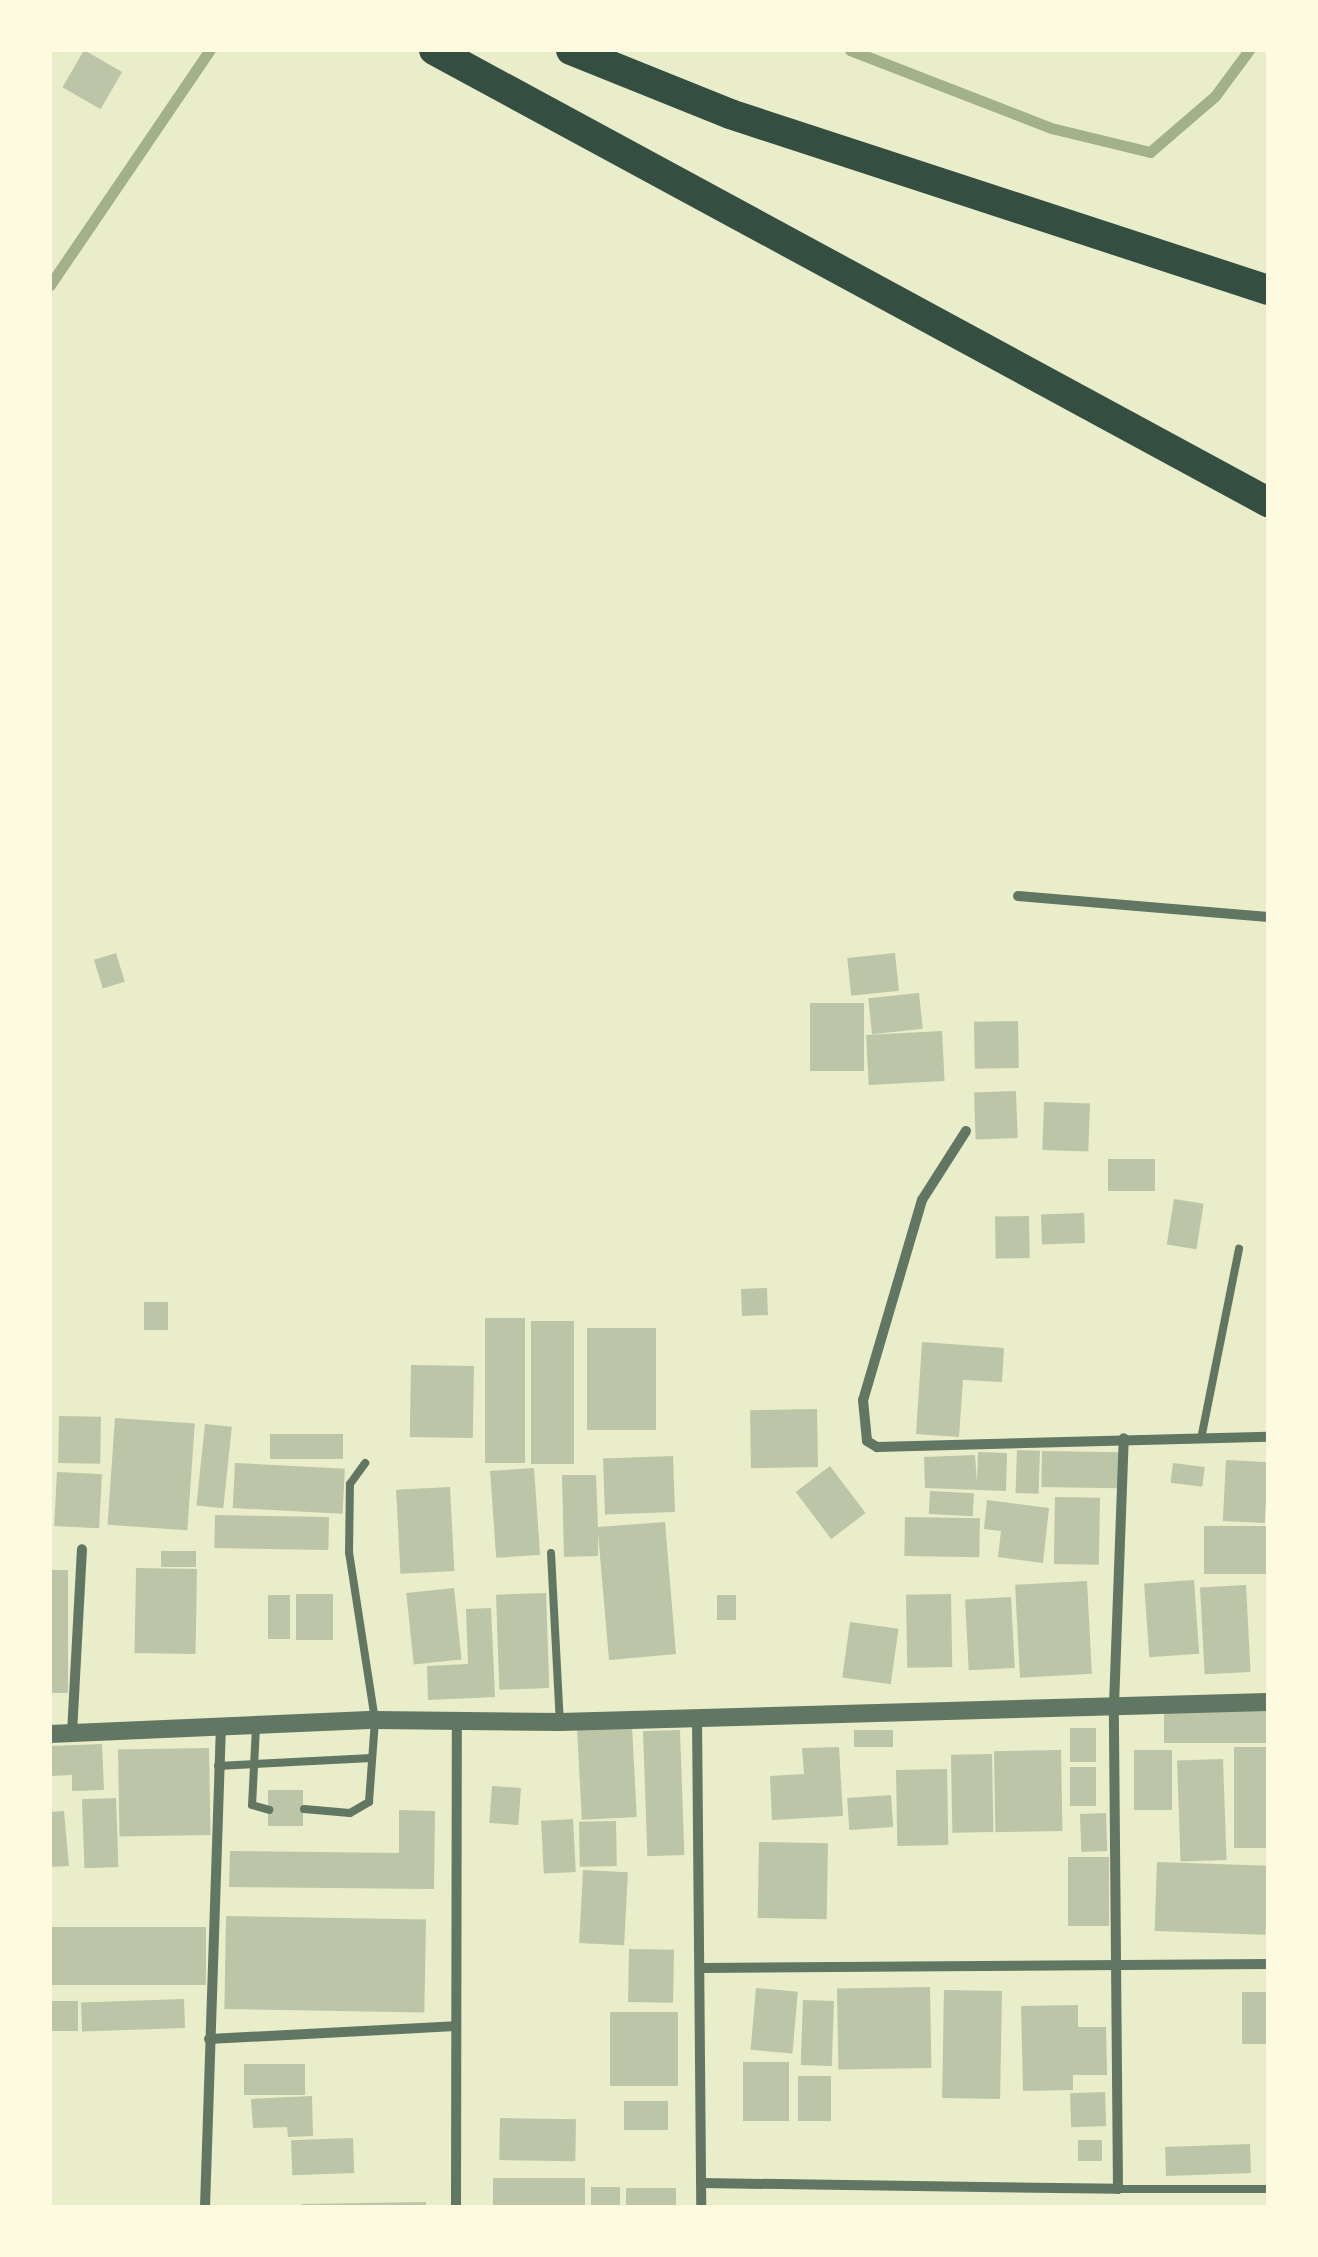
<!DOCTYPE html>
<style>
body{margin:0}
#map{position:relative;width:1318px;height:2257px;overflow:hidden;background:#e9edc9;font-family:"Golos Text",sans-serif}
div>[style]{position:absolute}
.stream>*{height:11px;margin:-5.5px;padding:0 5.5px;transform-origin:5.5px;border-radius:5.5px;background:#a3b18a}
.building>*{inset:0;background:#bcc5a7;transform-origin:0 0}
.service>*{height:8px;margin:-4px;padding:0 4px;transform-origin:4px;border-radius:4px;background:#617663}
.minor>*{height:10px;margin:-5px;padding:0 5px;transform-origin:5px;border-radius:5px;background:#617663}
.tertiary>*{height:18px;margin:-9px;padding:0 9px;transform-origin:9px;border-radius:9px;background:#617663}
.motorway>*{height:30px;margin:-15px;padding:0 15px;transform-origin:15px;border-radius:15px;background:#344e41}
span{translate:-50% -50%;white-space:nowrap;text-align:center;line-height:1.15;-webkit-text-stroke:10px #fefae0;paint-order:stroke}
.frame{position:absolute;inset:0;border:52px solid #fefae0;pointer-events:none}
</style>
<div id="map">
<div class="stream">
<i style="left:850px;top:50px;width:216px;rotate:21.2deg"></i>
<i style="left:1051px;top:128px;width:102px;rotate:13.6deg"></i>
<i style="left:1150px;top:152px;width:86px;rotate:-40.7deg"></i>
<i style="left:1215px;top:96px;width:57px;rotate:-53.5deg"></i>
<i style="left:50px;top:285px;width:284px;rotate:-55.8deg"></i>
</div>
<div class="building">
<i style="left:84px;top:50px;width:44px;height:43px;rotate:30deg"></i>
<i style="left:116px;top:953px;width:30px;height:23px;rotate:73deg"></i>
<i style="left:895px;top:953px;width:38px;height:48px;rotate:84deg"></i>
<i style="left:919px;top:993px;width:36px;height:51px;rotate:84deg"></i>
<i style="left:810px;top:1003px;width:54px;height:68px"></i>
<i style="left:1018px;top:1021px;width:47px;height:44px;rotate:89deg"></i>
<i style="left:942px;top:1031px;width:50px;height:76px;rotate:87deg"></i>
<i style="left:1016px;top:1091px;width:47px;height:42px;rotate:88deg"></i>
<i style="left:1044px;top:1102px;width:46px;height:48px;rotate:2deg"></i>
<i style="left:1108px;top:1159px;width:47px;height:32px"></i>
<i style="left:1174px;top:1199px;width:30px;height:46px;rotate:9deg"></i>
<i style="left:1084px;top:1213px;width:30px;height:43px;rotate:88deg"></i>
<i style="left:1029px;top:1216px;width:42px;height:34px;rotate:89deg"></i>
<i style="left:767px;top:1288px;width:27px;height:26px;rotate:88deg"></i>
<i style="left:144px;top:1302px;width:24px;height:28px"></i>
<i style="left:485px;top:1318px;width:40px;height:145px"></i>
<i style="left:531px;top:1321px;width:43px;height:143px"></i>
<i style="left:587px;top:1328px;width:69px;height:102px"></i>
<i style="clip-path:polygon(922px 1342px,1004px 1348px,1002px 1382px,963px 1380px,959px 1437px,916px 1434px)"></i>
<i style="left:411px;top:1365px;width:63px;height:72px;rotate:1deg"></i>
<i style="left:817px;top:1409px;width:58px;height:67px;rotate:89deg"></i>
<i style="left:59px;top:1416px;width:42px;height:47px;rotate:1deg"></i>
<i style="left:115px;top:1418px;width:80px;height:107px;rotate:4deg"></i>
<i style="left:205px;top:1424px;width:27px;height:82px;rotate:6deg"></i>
<i style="left:270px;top:1434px;width:73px;height:25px"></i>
<i style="left:1017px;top:1450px;width:23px;height:43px;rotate:2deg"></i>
<i style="left:1042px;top:1451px;width:77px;height:36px;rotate:1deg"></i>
<i style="clip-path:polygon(978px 1452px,1007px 1453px,1006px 1491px,925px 1488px,924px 1457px,975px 1455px,977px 1483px)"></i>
<i style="left:673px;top:1456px;width:56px;height:70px;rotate:88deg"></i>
<i style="left:1226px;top:1460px;width:42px;height:61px;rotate:3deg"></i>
<i style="left:235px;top:1463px;width:110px;height:45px;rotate:3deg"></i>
<i style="left:1173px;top:1463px;width:32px;height:20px;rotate:7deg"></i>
<i style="left:830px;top:1466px;width:59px;height:43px;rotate:53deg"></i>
<i style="left:534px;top:1468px;width:87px;height:44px;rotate:86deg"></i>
<i style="left:57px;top:1472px;width:45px;height:54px;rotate:3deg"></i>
<i style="clip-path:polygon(562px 1475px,596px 1475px,598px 1527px,665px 1522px,676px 1654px,609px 1660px,598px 1533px,598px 1556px,564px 1557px)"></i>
<i style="left:450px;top:1487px;width:84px;height:54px;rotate:87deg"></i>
<i style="left:930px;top:1491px;width:44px;height:23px;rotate:3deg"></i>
<i style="left:1055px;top:1497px;width:45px;height:67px;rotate:1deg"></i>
<i style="clip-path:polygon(987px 1500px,1049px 1508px,1043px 1563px,998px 1557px,1001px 1531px,984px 1529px)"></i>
<i style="left:215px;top:1515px;width:114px;height:33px;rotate:1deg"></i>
<i style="left:905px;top:1517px;width:75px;height:39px;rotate:1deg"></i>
<i style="left:1204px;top:1526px;width:64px;height:48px"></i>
<i style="left:161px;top:1551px;width:35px;height:16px"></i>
<i style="left:136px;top:1568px;width:61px;height:85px;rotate:1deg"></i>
<i style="left:50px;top:1570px;width:18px;height:123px"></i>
<i style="left:1194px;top:1580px;width:74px;height:50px;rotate:86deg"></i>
<i style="left:1087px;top:1581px;width:93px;height:72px;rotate:87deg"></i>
<i style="left:1246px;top:1585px;width:87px;height:46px;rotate:87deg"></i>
<i style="left:454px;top:1588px;width:72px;height:48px;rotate:84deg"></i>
<i style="left:546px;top:1593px;width:95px;height:50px;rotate:88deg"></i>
<i style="left:296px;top:1594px;width:37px;height:46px"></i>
<i style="left:951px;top:1594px;width:73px;height:45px;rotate:89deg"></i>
<i style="left:268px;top:1595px;width:22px;height:44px"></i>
<i style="left:717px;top:1595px;width:19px;height:25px"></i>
<i style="left:1011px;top:1597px;width:71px;height:46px;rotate:87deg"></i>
<i style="clip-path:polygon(491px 1608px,495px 1697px,428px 1700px,427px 1666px,468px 1664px,466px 1609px)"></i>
<i style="left:850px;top:1622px;width:49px;height:56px;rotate:8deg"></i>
<i style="left:1268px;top:1711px;width:32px;height:104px;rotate:90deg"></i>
<i style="left:632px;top:1726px;width:91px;height:55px;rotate:87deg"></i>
<i style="left:1070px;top:1728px;width:26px;height:34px"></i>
<i style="left:680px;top:1730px;width:125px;height:37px;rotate:88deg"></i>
<i style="left:854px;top:1730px;width:39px;height:17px"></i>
<i style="clip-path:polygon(102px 1744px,104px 1790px,72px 1791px,72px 1775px,50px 1776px,50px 1746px)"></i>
<i style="clip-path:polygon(839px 1747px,843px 1816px,772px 1820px,770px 1776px,804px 1774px,802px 1748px)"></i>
<i style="left:1234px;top:1747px;width:34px;height:101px"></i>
<i style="left:209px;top:1748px;width:87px;height:91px;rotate:89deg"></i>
<i style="left:1061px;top:1750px;width:81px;height:67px;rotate:89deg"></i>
<i style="left:1134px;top:1750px;width:38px;height:60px"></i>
<i style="left:992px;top:1754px;width:78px;height:41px;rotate:89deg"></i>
<i style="left:1223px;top:1759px;width:101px;height:46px;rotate:88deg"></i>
<i style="left:1070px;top:1767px;width:26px;height:39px"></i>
<i style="left:947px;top:1769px;width:76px;height:51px;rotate:89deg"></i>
<i style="left:492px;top:1786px;width:29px;height:37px;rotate:4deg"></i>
<i style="left:268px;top:1790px;width:35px;height:36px"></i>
<i style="left:891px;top:1795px;width:32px;height:44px;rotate:86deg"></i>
<i style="left:116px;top:1798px;width:69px;height:34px;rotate:88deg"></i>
<i style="clip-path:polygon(399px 1810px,435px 1811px,434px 1889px,229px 1887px,230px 1851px,399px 1853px)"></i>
<i style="clip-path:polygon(64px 1811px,69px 1866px,50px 1867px,50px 1812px)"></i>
<i style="left:1106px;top:1813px;width:38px;height:26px;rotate:88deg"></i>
<i style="left:573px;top:1819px;width:53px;height:32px;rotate:87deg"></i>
<i style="left:616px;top:1821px;width:45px;height:37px;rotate:89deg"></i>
<i style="left:759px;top:1842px;width:69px;height:76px;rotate:1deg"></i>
<i style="left:1068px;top:1857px;width:41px;height:69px"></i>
<i style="left:1157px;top:1862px;width:111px;height:69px;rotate:2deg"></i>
<i style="left:583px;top:1870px;width:45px;height:73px;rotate:3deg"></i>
<i style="left:226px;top:1916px;width:200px;height:93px;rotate:1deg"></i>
<i style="left:50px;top:1927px;width:156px;height:58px"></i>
<i style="left:629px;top:1949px;width:45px;height:53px;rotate:1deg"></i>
<i style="left:930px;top:1987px;width:81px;height:93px;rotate:89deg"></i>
<i style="left:756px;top:1988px;width:42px;height:62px;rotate:5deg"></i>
<i style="left:944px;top:1990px;width:58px;height:108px;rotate:1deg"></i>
<i style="left:1242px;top:1992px;width:26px;height:52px"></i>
<i style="left:184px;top:1999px;width:29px;height:103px;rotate:88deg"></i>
<i style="left:803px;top:2000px;width:31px;height:65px;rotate:2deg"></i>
<i style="left:50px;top:2001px;width:28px;height:30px"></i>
<i style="clip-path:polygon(1078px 2005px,1078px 2027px,1106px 2027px,1107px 2075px,1073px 2075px,1073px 2090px,1023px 2091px,1021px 2006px)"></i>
<i style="left:678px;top:2012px;width:74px;height:68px;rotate:90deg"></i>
<i style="left:743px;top:2062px;width:46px;height:59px"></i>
<i style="left:305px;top:2064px;width:31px;height:61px;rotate:90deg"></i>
<i style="left:798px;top:2076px;width:33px;height:45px"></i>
<i style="left:1105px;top:2092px;width:34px;height:35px;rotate:88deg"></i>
<i style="clip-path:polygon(312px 2096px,313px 2136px,288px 2137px,287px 2127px,253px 2128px,251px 2099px)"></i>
<i style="left:624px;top:2101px;width:44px;height:29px"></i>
<i style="left:500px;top:2118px;width:76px;height:42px;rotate:1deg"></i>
<i style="left:353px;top:2138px;width:35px;height:62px;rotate:88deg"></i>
<i style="left:1102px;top:2140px;width:21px;height:24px;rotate:90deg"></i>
<i style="left:1250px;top:2144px;width:29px;height:85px;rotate:88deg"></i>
<i style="left:493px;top:2178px;width:92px;height:29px"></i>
<i style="left:591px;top:2187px;width:29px;height:20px"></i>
<i style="left:626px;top:2188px;width:50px;height:19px"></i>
<i style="clip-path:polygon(426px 2202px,426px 2207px,302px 2207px,302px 2204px)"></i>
</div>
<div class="service">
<i style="left:1202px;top:1434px;width:189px;rotate:-78.7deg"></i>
<i style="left:551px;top:1553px;width:169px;rotate:87deg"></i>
<i style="left:256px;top:1727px;width:78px;rotate:92.9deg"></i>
<i style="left:252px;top:1805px;width:18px;rotate:16deg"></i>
<i style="left:218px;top:1766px;width:154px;rotate:-3deg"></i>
<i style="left:304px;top:1809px;width:46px;rotate:5deg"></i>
<i style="left:350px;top:1813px;width:22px;rotate:-30deg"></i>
<i style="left:369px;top:1802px;width:82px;rotate:-85.8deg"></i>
<i style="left:375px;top:1720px;width:169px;rotate:-98.8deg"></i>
<i style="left:349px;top:1553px;width:69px;rotate:-89.2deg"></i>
<i style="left:350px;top:1484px;width:26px;rotate:-54deg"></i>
<i style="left:1118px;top:2189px;width:150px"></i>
</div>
<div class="minor">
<i style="left:1018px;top:896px;width:251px;rotate:4.8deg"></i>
<i style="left:966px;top:1131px;width:82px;rotate:122.5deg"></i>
<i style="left:922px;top:1200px;width:209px;rotate:106.4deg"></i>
<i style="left:863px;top:1400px;width:41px;rotate:84.4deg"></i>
<i style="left:867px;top:1441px;width:12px;rotate:31deg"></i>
<i style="left:877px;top:1447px;width:391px;rotate:-1.5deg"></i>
<i style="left:697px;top:1717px;width:490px;rotate:89.5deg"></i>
<i style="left:72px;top:1733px;width:184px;rotate:-86.9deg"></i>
<i style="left:703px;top:1968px;width:565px;rotate:-0.41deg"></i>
<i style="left:209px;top:2039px;width:246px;rotate:-3deg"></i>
<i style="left:701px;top:2183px;width:417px;rotate:0.8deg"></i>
<i style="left:1118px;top:2189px;width:484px;rotate:-90.5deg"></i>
<i style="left:1114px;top:1705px;width:267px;rotate:-87.9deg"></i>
<i style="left:205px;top:2207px;width:478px;rotate:-88.1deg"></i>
<i style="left:456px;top:2207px;width:487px;rotate:-89.9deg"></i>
</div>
<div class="tertiary">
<i style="left:50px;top:1734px;width:325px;rotate:-2.5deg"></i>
<i style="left:375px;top:1720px;width:185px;rotate:0.6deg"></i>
<i style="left:560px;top:1722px;width:708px;rotate:-1.62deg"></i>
</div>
<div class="motorway">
<i style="left:434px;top:50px;width:949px;rotate:28.46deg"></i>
<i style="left:571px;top:50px;width:171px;rotate:21.9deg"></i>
<i style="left:730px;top:114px;width:566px;rotate:18.11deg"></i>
</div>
<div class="frame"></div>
</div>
